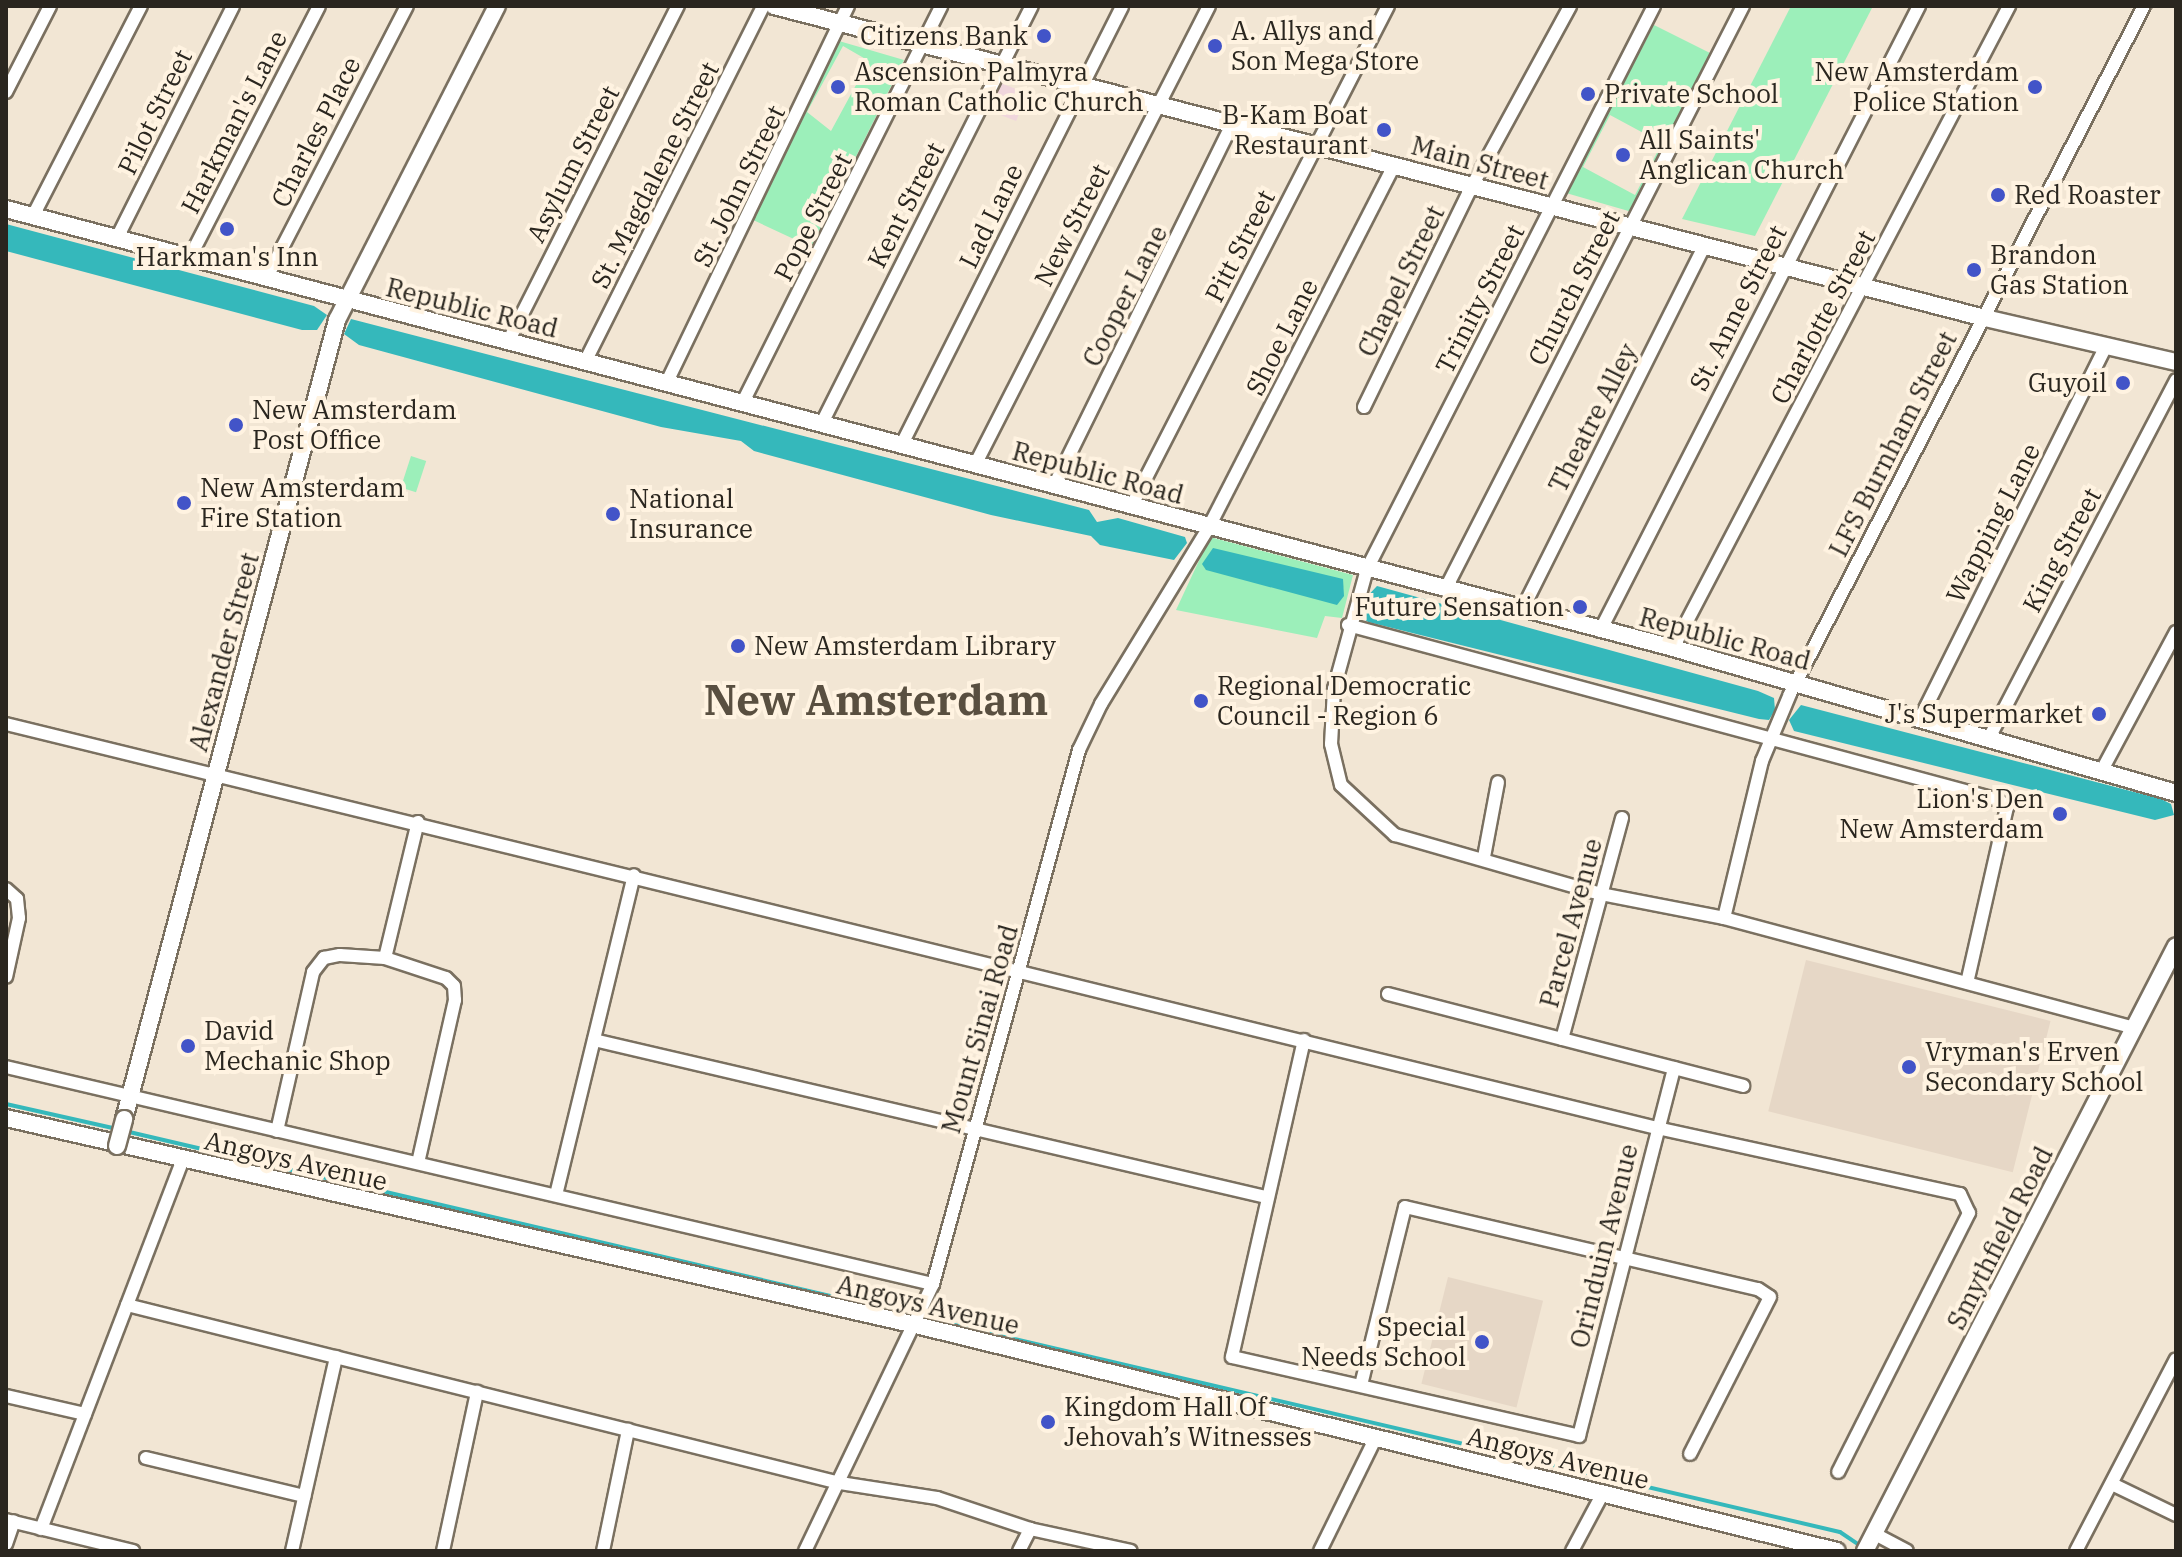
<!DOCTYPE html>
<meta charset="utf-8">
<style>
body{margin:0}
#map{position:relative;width:2182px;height:1557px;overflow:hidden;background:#f2e6d4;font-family:"IBM Plex Serif",serif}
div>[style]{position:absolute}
.commercial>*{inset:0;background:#f0d6dc;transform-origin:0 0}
.education>*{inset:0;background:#e6d7c6;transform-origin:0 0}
.green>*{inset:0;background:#9cefba;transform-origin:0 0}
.water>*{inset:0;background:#35b8bb}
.stream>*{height:4px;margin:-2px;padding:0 2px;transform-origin:2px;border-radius:2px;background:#35b8bb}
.roads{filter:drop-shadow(2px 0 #7a7060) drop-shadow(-2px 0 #7a7060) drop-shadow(0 2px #7a7060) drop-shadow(0 -2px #7a7060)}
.street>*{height:12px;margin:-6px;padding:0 6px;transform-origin:6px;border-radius:6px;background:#fff}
.secondary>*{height:16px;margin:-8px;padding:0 8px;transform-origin:8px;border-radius:8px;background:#fff}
.bridges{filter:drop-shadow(2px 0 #7a7060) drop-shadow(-2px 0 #7a7060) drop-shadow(0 2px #7a7060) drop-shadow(0 -2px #7a7060)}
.secondary-bridge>*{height:16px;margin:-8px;padding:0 8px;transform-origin:8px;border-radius:8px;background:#fff}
.dots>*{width:22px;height:22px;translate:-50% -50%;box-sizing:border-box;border:4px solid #fff3e1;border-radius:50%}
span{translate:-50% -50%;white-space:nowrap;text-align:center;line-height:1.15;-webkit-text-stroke:8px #fff3e1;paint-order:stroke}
.poi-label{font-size:26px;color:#2a261f}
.left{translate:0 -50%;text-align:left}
.right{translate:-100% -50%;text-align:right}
.street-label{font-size:26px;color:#2a261f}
.town-label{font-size:42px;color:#594f40;font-weight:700}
.frame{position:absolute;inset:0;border:8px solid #2a261f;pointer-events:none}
</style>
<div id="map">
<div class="commercial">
<i style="left:998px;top:82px;width:31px;height:30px;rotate:21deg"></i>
</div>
<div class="education">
<i style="left:1806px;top:960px;width:252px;height:156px;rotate:14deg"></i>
<i style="left:1448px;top:1277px;width:98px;height:110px;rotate:14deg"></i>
</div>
<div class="green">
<i style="clip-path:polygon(1791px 6px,1873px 6px,1755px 236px,1682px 219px)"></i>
<i style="clip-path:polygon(evenodd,1654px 25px,1712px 54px,1632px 212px,1566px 193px,1654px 25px,1610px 115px,1662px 143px,1635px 195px,1583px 167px,1610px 115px)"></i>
<i style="clip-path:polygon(evenodd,839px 41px,904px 60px,811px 247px,751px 219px,839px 41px,843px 46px,869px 61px,831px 131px,807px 112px,843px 46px)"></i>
<i style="left:411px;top:456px;width:16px;height:33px;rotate:18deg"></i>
<i style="clip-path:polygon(1210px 537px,1353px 575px,1342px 618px,1325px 616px,1317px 638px,1176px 610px)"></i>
</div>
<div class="water">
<i style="clip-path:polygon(6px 224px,314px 306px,327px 315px,317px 330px,302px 330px,6px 251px)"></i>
<i style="clip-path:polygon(351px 319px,1089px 510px,1097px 522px,1118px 518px,1185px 537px,1187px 543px,1174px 560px,1100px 545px,1091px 536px,991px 515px,754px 451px,741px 441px,661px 427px,359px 345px,344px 334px)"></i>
<i style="clip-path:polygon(1213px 548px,1343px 579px,1344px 596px,1337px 605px,1206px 570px,1202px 564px)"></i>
<i style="clip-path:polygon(1377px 586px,1758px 691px,1774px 698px,1775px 710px,1769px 720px,1759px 719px,1368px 622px,1362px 617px,1361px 603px)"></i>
<i style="clip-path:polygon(1801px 705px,2161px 799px,2171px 804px,2174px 815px,2155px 820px,1794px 731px,1789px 720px)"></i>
</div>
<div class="stream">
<i style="left:6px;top:1104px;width:114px;rotate:12.7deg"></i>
<i style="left:125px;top:1131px;width:1761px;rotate:13.16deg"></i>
<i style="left:1840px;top:1532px;width:27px;rotate:34deg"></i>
</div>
<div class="roads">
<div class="street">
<i style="left:1654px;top:6px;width:632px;rotate:117.01deg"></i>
<i style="left:1367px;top:569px;width:124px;rotate:105.4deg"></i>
<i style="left:1334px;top:689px;width:55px;rotate:93.1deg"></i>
<i style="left:1331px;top:744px;width:42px;rotate:76.3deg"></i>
<i style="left:1341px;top:785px;width:74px;rotate:42.8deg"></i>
<i style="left:1395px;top:835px;width:214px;rotate:16deg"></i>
<i style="left:1601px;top:894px;width:125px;rotate:11deg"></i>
<i style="left:1724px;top:918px;width:424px;rotate:15deg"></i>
<i style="left:6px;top:92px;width:97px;rotate:-62.9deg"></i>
<i style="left:33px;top:216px;width:236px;rotate:-62.8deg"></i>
<i style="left:117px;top:238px;width:259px;rotate:-63.4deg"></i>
<i style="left:189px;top:259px;width:284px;rotate:-62.8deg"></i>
<i style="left:266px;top:279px;width:307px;rotate:-62.7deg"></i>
<i style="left:508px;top:342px;width:377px;rotate:-63.2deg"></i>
<i style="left:585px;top:362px;width:398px;rotate:-63.4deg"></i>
<i style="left:666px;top:384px;width:420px;rotate:-64.3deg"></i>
<i style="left:742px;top:404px;width:445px;rotate:-63.4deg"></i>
<i style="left:1364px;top:407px;width:246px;rotate:-64deg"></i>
<i style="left:1472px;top:186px;width:205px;rotate:-61.4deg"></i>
<i style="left:821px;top:425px;width:469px;rotate:-63.3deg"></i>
<i style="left:901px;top:446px;width:492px;rotate:-63.3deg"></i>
<i style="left:975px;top:465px;width:515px;rotate:-62.99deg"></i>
<i style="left:1054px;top:486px;width:403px;rotate:-63.8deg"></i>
<i style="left:1131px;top:507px;width:563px;rotate:-62.84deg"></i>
<i style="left:1445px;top:590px;width:656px;rotate:-62.97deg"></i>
<i style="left:1522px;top:610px;width:407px;rotate:-63.4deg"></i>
<i style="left:1348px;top:625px;width:674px;rotate:15.05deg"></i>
<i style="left:1999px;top:800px;width:11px;rotate:41deg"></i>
<i style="left:2007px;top:807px;width:180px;rotate:102.8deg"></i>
<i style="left:1600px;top:631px;width:702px;rotate:-62.96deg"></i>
<i style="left:1673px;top:648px;width:725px;rotate:-62.37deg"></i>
<i style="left:1919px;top:721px;width:419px;rotate:-63.5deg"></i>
<i style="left:6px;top:724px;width:1700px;rotate:13.75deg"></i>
<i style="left:1657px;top:1128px;width:310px;rotate:12.3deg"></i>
<i style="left:1960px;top:1194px;width:21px;rotate:65deg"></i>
<i style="left:1969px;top:1213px;width:290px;rotate:116.8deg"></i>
<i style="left:1988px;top:740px;width:406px;rotate:-62.4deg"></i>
<i style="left:2101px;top:772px;width:159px;rotate:-61.8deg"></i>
<i style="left:1484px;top:857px;width:76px;rotate:-79.4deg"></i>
<i style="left:6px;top:889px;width:15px;rotate:42deg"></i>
<i style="left:17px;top:899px;width:19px;rotate:84deg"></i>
<i style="left:19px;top:918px;width:60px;rotate:102.4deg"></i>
<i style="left:1724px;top:918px;width:162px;rotate:-76.4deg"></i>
<i style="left:1762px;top:761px;width:73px;rotate:-67.3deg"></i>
<i style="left:1790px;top:694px;width:774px;rotate:-62.77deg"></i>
<i style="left:385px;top:958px;width:140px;rotate:-76.4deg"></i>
<i style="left:1388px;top:994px;width:367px;rotate:14.5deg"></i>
<i style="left:1562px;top:1039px;width:229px;rotate:-74.8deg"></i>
<i style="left:594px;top:1040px;width:690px;rotate:13.15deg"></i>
<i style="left:1304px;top:1040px;width:325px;rotate:102.8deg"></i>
<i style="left:1232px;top:1357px;width:356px;rotate:12.8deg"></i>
<i style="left:1579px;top:1436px;width:380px;rotate:-75.5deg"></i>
<i style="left:6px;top:1067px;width:952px;rotate:13.18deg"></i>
<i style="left:277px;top:1131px;width:163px;rotate:-77.2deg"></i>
<i style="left:313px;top:972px;width:18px;rotate:-52deg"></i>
<i style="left:324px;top:958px;width:16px;rotate:-11deg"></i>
<i style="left:340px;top:955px;width:45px;rotate:3.8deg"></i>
<i style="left:385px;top:958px;width:64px;rotate:18.2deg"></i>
<i style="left:446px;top:978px;width:11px;rotate:45deg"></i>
<i style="left:454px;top:986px;width:14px;rotate:86deg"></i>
<i style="left:455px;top:1000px;width:167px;rotate:102.8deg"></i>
<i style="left:556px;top:1195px;width:329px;rotate:-76.3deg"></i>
<i style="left:127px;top:1305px;width:735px;rotate:14.02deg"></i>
<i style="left:840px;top:1483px;width:98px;rotate:8.8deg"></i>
<i style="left:937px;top:1498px;width:98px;rotate:18.4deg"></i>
<i style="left:1030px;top:1529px;width:103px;rotate:12.3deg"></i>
<i style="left:1361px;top:1385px;width:183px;rotate:-76.1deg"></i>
<i style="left:1405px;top:1207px;width:362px;rotate:13.1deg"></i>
<i style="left:1758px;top:1289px;width:14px;rotate:34deg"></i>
<i style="left:1770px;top:1297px;width:176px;rotate:117deg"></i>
<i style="left:6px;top:1396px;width:81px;rotate:12.8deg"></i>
<i style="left:146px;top:1458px;width:163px;rotate:13.5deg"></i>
<i style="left:2112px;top:1484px;width:71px;rotate:25.8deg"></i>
<i style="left:6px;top:1520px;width:131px;rotate:13.7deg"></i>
<i style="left:41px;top:1529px;width:395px;rotate:-69deg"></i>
<i style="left:1875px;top:1534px;width:36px;rotate:28deg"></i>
<i style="left:6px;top:1544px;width:24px;rotate:-71deg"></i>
<i style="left:292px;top:1551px;width:199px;rotate:-77.2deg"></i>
<i style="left:443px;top:1551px;width:163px;rotate:-77.9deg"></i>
<i style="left:603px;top:1551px;width:124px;rotate:-78.3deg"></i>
<i style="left:805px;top:1551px;width:296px;rotate:-64.4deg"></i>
<i style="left:933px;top:1284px;width:554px;rotate:-74.71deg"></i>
<i style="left:1079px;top:750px;width:51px;rotate:-64.4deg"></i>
<i style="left:1101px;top:704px;width:207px;rotate:-58.6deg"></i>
<i style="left:1209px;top:527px;width:406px;rotate:-62.9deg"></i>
<i style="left:1019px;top:1551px;width:25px;rotate:-63deg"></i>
<i style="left:1320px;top:1551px;width:125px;rotate:-63.8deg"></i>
<i style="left:1572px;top:1551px;width:66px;rotate:-61.9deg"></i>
<i style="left:2076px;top:1551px;width:216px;rotate:-62.5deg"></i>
</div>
<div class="secondary">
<i style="left:774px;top:6px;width:1246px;rotate:14.45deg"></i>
<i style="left:1981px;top:317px;width:200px;rotate:13deg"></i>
<i style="left:6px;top:209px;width:1724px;rotate:14.75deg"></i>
<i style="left:1673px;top:648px;width:523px;rotate:16.08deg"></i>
<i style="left:6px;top:1118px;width:933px;rotate:12.82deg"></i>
<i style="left:916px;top:1325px;width:948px;rotate:13.79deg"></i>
<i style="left:124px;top:1119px;width:827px;rotate:-75.07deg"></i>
<i style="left:337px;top:320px;width:352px;rotate:-63deg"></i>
<i style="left:1865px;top:1551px;width:680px;rotate:-62.79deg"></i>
</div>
</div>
<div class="bridges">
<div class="secondary-bridge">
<i style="left:117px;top:1146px;width:28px;rotate:-75deg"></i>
</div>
</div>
<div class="dots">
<i style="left:1044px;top:36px;background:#4254c8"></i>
<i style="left:1215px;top:46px;background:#4254c8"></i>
<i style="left:838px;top:87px;background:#4254c8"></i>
<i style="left:2035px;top:87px;background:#4254c8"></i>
<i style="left:1588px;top:94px;background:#4254c8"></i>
<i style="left:1384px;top:130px;background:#4254c8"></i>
<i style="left:1623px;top:155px;background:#4254c8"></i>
<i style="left:1998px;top:195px;background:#4254c8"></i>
<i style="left:227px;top:229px;background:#4254c8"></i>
<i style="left:1974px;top:270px;background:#4254c8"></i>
<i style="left:2123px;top:383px;background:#4254c8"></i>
<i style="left:236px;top:425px;background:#4254c8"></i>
<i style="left:184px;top:503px;background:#4254c8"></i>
<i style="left:613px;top:514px;background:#4254c8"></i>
<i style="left:1580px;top:607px;background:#4254c8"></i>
<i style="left:738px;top:646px;background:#4254c8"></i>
<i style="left:1201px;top:701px;background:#4254c8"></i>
<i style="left:2099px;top:714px;background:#4254c8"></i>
<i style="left:2060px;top:814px;background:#4254c8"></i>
<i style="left:188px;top:1046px;background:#4254c8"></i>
<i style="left:1909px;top:1067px;background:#4254c8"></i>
<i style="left:1482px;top:1342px;background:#4254c8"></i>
<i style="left:1048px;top:1422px;background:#4254c8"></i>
</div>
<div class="poi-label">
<span class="left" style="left:1231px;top:46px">A. Allys and<br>Son Mega Store</span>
<span class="right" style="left:1028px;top:36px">Citizens Bank</span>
<span class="left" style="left:854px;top:87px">Ascension Palmyra<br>Roman Catholic Church</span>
<span class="right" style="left:2019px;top:87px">New Amsterdam<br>Police Station</span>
<span class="left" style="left:1604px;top:94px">Private School</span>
<span class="right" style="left:1368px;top:130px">B-Kam Boat<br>Restaurant</span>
<span class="left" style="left:1639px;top:155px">All Saints'<br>Anglican Church</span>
<span class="left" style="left:2014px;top:195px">Red Roaster</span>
<span class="left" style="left:1990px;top:270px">Brandon<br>Gas Station</span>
<span style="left:227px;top:257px">Harkman's Inn</span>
<span class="right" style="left:2107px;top:383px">Guyoil</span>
<span class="left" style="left:252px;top:425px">New Amsterdam<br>Post Office</span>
<span class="left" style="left:200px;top:503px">New Amsterdam<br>Fire Station</span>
<span class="left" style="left:629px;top:514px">National<br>Insurance</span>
<span class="right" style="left:1564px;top:607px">Future Sensation</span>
<span class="left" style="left:754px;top:646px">New Amsterdam Library</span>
<span class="left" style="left:1217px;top:701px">Regional Democratic<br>Council - Region 6</span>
<span class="right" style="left:2083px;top:714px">J's Supermarket</span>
<span class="right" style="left:2044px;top:814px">Lion's Den<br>New Amsterdam</span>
<span class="left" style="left:204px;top:1046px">David<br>Mechanic Shop</span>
<span class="left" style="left:1925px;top:1067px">Vryman's Erven<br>Secondary School</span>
<span class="right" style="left:1466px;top:1342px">Special<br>Needs School</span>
<span class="left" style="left:1064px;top:1422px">Kingdom Hall Of<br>Jehovah’s Witnesses</span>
</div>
<div class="street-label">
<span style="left:155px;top:112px;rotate:-64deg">Pilot Street</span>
<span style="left:234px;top:122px;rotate:-63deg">Harkman's Lane</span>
<span style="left:316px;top:132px;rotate:-63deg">Charles Place</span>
<span style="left:1480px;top:163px;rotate:15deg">Main Street</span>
<span style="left:573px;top:164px;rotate:-63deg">Asylum Street</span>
<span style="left:655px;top:175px;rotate:-63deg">St. Magdalene Street</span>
<span style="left:739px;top:186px;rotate:-64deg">St. John Street</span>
<span style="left:906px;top:205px;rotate:-63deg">Kent Street</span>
<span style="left:991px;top:216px;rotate:-64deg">Lad Lane</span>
<span style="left:813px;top:217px;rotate:-63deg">Pope Street</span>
<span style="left:1072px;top:225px;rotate:-63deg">New Street</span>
<span style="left:1240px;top:246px;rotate:-63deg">Pitt Street</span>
<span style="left:1401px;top:281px;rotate:-64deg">Chapel Street</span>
<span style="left:1574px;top:288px;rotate:-63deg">Church Street</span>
<span style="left:1125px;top:296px;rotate:-63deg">Cooper Lane</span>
<span style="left:1480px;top:299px;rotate:-63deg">Trinity Street</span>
<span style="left:472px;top:308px;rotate:14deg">Republic Road</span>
<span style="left:1738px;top:308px;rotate:-63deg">St. Anne Street</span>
<span style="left:1823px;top:317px;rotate:-62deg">Charlotte Street</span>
<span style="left:1282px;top:337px;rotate:-63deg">Shoe Lane</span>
<span style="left:1593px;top:418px;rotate:-63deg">Theatre Alley</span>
<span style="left:1893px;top:444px;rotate:-63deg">LFS Burnham Street</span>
<span style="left:1098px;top:473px;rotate:15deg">Republic Road</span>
<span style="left:1993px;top:523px;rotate:-63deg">Wapping Lane</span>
<span style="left:2062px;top:550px;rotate:-62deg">King Street</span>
<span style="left:1725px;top:639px;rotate:15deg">Republic Road</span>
<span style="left:224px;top:652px;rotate:-75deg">Alexander Street</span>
<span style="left:1571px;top:923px;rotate:-75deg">Parcel Avenue</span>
<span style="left:980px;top:1029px;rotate:-74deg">Mount Sinai Road</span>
<span style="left:296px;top:1161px;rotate:13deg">Angoys Avenue</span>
<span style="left:2000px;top:1238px;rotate:-63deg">Smythfield Road</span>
<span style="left:1604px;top:1246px;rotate:-76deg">Orinduin Avenue</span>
<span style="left:928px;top:1305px;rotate:13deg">Angoys Avenue</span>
<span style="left:1558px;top:1458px;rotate:14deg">Angoys Avenue</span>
</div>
<div class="town-label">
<span style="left:876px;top:700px">New Amsterdam</span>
</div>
<div class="frame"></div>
</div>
